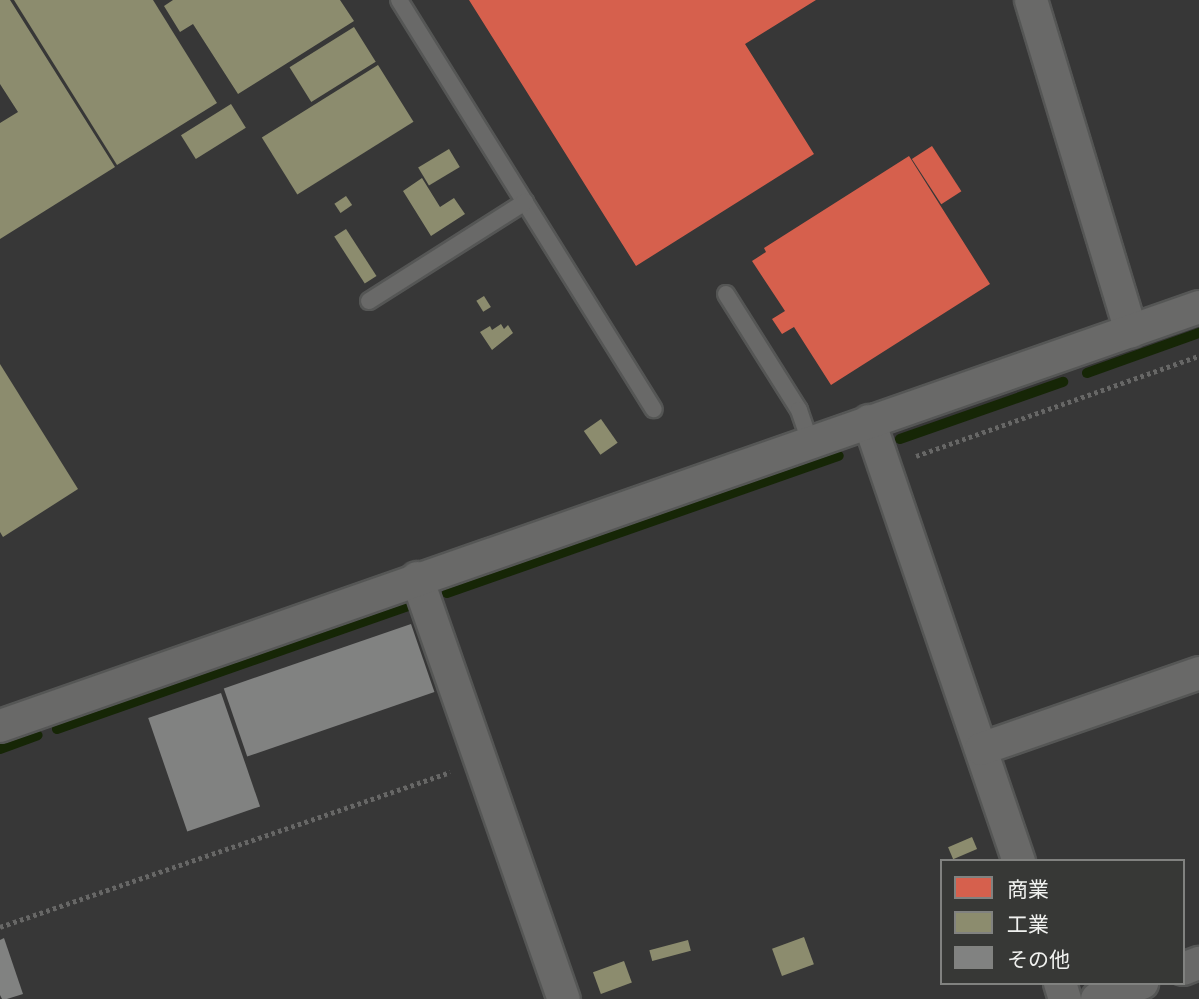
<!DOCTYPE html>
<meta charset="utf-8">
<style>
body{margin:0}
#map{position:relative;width:1199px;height:999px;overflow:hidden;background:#373737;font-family:"Asap Condensed","Noto Sans JP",sans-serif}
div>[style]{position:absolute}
.shops>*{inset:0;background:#d6604d;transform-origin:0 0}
.industry>*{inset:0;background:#8c8c6e;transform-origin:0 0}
.stream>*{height:10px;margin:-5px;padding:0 5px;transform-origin:5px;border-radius:5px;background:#162606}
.building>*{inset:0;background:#818281;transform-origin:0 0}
.path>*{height:4.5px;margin-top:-2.25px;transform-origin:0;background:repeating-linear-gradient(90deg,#676766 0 3.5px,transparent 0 7px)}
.roads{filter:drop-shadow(2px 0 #555655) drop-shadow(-2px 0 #555655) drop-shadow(0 2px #555655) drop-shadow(0 -2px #555655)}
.lane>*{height:16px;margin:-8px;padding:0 8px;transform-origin:8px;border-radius:8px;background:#696968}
.street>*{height:32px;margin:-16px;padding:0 16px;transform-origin:16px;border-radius:16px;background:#696968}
span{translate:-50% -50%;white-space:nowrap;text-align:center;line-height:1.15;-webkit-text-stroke:7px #373836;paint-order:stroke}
.legend{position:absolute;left:940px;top:859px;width:245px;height:126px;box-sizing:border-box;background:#373836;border:2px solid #818280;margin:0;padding:9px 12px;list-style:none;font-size:21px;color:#f0f1ef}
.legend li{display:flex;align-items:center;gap:14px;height:35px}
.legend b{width:35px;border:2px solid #818280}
</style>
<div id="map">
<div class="shops">
<i style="clip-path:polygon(469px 0,816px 0,745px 44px,814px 154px,636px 266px)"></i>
<i style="left:932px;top:146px;width:54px;height:24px;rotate:57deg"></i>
<i style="clip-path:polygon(909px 156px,990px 284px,831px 385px,794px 327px,782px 334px,772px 319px,785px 311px,752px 261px,766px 252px,764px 248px)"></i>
</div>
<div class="industry">
<i style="clip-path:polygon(0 0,10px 0,115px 167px,0 239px,0 123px,18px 112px,0 84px)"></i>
<i style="clip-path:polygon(14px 0,153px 0,217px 103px,117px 165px)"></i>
<i style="clip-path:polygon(173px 0,340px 0,354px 21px,238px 94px,193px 24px,180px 32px,164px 6px)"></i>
<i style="left:354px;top:27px;width:41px;height:76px;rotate:58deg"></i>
<i style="left:378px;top:65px;width:67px;height:137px;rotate:58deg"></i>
<i style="left:231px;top:104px;width:28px;height:59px;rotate:58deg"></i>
<i style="left:449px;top:149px;width:21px;height:36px;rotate:59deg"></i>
<i style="clip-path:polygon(422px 178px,440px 207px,454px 198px,465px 214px,431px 236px,403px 191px)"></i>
<i style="left:346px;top:196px;width:11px;height:14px;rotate:56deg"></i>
<i style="left:346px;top:229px;width:56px;height:14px;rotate:57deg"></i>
<i style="left:484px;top:296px;width:13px;height:9px;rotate:58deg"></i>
<i style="clip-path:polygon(501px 324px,504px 329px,508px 325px,513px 333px,492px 350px,480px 332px,490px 326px,492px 330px)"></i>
<i style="clip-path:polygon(0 364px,78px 489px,3px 537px,0 532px)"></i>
<i style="left:601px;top:419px;width:29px;height:21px;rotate:55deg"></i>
<i style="left:972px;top:837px;width:13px;height:26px;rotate:67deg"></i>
<i style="left:804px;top:937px;width:29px;height:34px;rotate:70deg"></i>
<i style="left:688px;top:940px;width:11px;height:40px;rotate:75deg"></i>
<i style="left:624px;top:961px;width:23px;height:33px;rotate:70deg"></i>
</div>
<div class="stream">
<i style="left:1087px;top:373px;width:119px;rotate:-19.7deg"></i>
<i style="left:900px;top:439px;width:173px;rotate:-19.3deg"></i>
<i style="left:447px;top:593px;width:415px;rotate:-19.3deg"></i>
<i style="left:57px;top:729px;width:372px;rotate:-19.3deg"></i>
<i style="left:0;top:749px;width:40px;rotate:-20.2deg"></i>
</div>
<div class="building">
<i style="left:411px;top:624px;width:72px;height:198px;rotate:71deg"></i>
<i style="left:221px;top:693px;width:120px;height:77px;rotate:71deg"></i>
<i style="clip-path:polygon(4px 938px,23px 994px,7px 999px,2px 999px,0 995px,0 940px)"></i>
</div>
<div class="path">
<i style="left:916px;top:456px;width:300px;rotate:-19.5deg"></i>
<i style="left:0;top:927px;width:476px;rotate:-19deg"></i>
</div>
<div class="roads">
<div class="lane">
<i style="left:399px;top:0;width:482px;rotate:58.1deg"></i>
<i style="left:726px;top:294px;width:137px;rotate:57.8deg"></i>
<i style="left:799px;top:410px;width:34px;rotate:71deg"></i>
<i style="left:369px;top:301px;width:185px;rotate:-32.4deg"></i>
</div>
<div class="street">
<i style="left:1031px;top:0;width:346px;rotate:73.2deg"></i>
<i style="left:869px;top:421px;width:465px;rotate:71.2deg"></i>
<i style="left:417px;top:578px;width:446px;rotate:70.8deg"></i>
<i style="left:0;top:726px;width:1270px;rotate:-19.26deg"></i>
<i style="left:981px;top:749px;width:231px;rotate:-19.2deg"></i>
<i style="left:1183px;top:969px;width:17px;rotate:-21deg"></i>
<i style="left:1060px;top:983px;width:17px;rotate:73deg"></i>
<i style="left:1097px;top:999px;width:48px;rotate:-19.6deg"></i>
</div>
</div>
<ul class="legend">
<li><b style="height:19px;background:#d6604d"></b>商業</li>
<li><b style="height:19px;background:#8c8c6e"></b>工業</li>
<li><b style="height:19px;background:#818281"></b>その他</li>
</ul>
</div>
